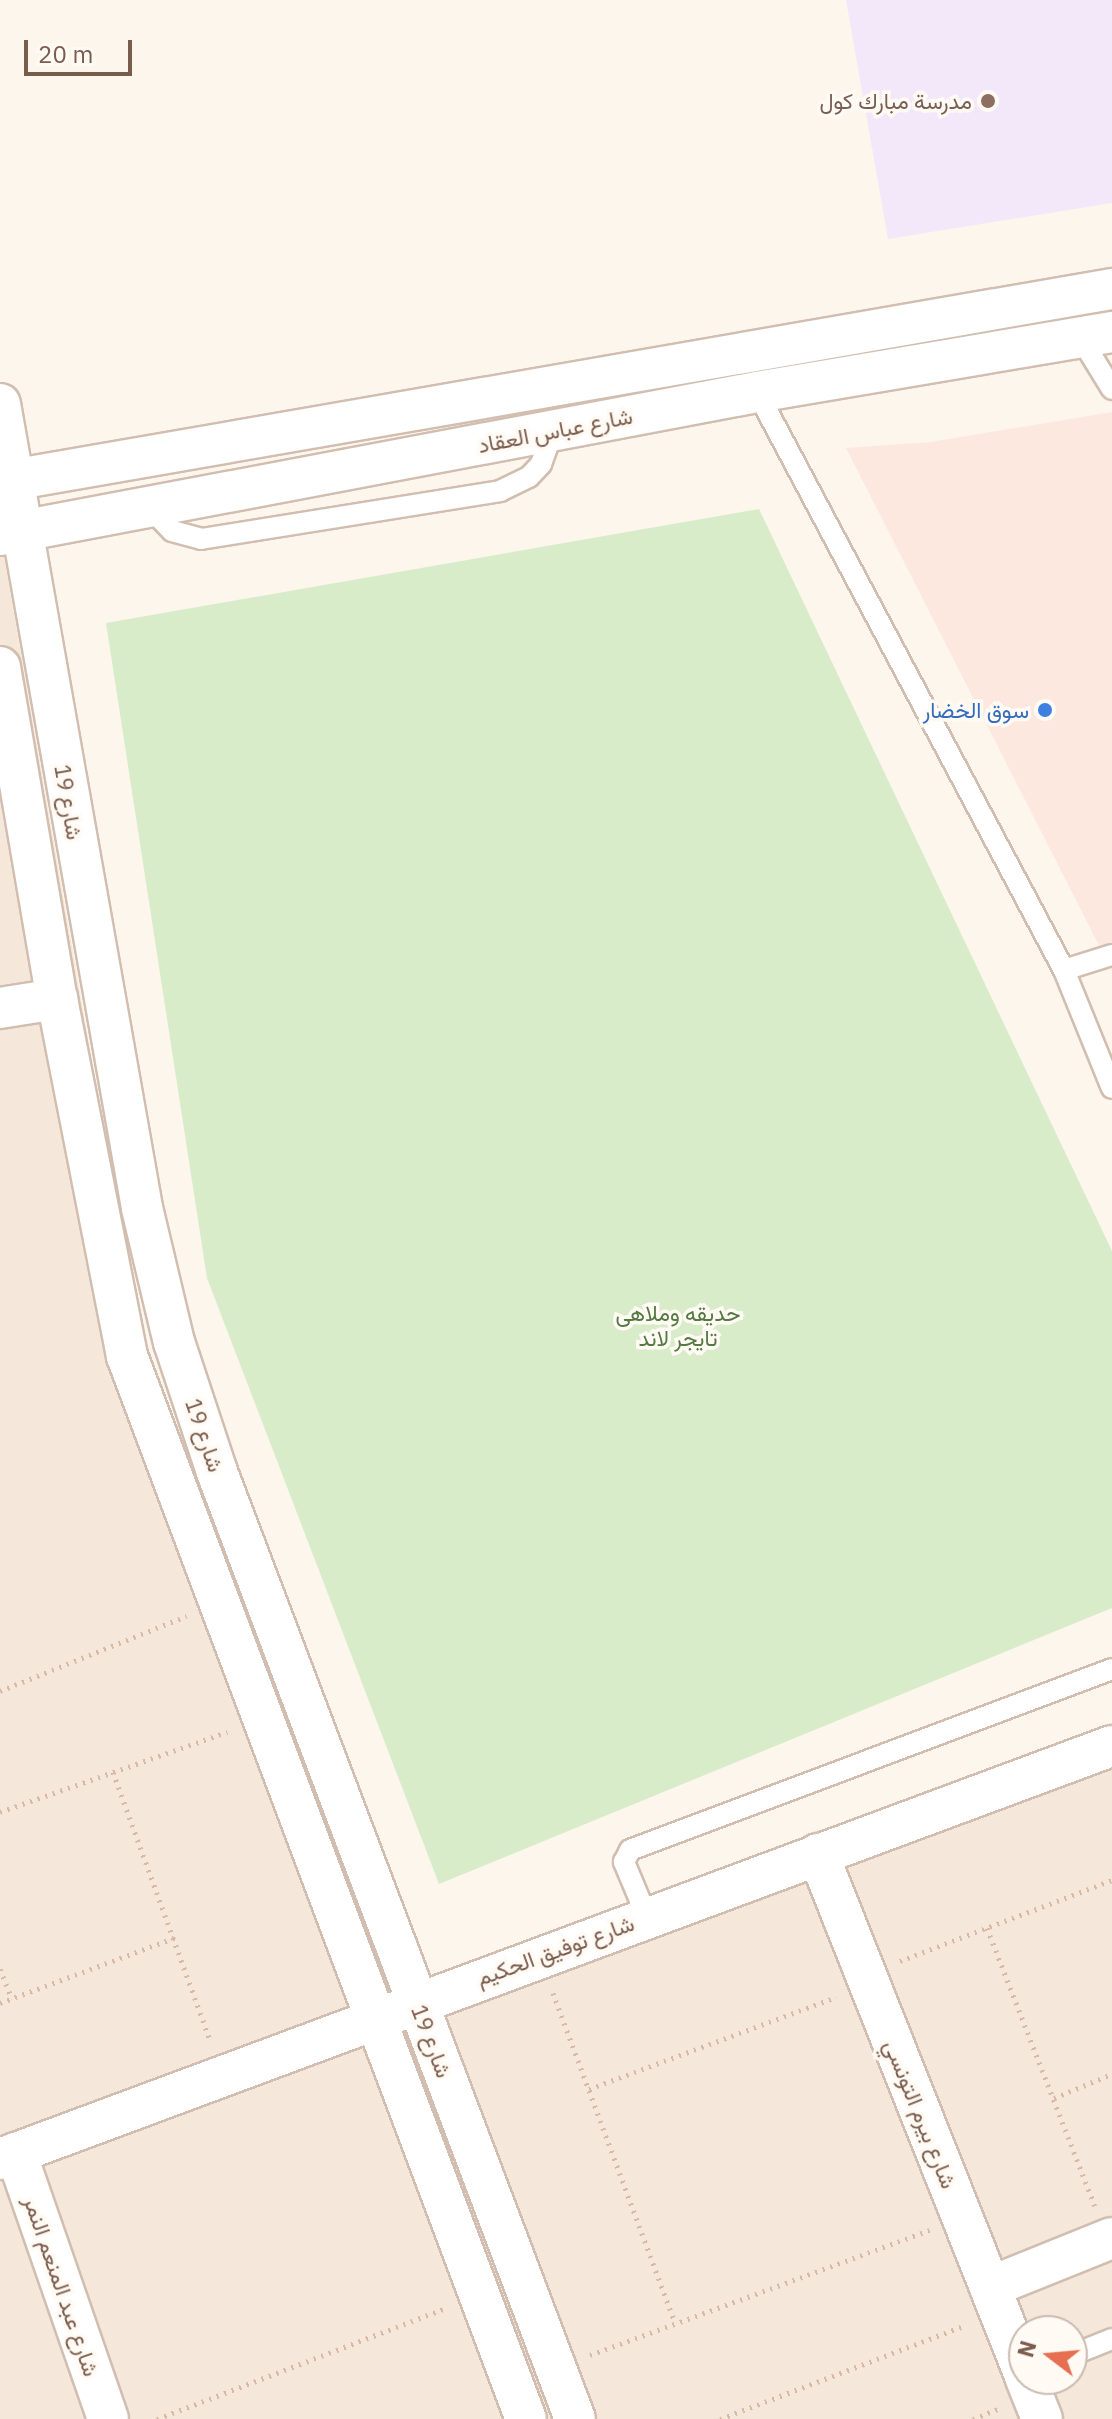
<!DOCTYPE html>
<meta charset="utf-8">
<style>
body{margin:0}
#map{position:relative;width:1112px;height:2419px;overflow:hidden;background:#fdf6ec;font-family:"IBM Plex Sans",Vazirmatn,sans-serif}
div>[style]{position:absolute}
.residential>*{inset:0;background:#f5e8da}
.commercial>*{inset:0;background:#fde8e0}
.education>*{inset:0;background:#f3e8fa}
.green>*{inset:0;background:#d8ecc9}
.path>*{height:5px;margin-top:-2.5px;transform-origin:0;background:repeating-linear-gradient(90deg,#d9b8a5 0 2px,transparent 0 8px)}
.roads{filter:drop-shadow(2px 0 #d1beb0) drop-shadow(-2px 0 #d1beb0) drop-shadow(0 2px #d1beb0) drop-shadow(0 -2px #d1beb0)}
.lane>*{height:20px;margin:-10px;padding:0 10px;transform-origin:10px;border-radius:10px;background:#fff}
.street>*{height:40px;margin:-20px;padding:0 20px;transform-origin:20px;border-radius:20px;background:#fff}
.dots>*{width:22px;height:22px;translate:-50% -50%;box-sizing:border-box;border:4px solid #fffaf3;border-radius:50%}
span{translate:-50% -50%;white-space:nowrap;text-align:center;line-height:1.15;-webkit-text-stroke:7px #fffaf3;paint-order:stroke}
.education-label{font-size:22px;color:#785e54}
.right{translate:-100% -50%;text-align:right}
.street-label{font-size:22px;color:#7a5c4d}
.shop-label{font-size:22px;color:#366cbe}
.park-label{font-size:22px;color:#537a41}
.north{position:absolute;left:1008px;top:2315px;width:80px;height:80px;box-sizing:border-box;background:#fffaf3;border:2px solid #cabbb1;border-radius:50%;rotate:286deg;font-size:22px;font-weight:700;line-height:32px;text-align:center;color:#7a5c4d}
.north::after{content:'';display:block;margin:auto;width:28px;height:36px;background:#e76f51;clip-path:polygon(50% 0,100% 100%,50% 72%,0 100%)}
.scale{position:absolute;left:24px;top:40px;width:108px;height:36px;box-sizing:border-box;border:4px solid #7a5c4d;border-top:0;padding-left:10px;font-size:24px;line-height:28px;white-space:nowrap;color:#7a5c4d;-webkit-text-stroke:6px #fffaf3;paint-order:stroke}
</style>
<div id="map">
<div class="residential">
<i style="clip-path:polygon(evenodd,0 533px,119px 1217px,148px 1347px,194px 1482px,404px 2013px,1112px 1734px,1112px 2419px,0 2419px,0 533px,1024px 2331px,1072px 2331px,1072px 2379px,1024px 2379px,1024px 2331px)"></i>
</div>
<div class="commercial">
<i style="clip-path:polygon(1112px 412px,1112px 971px,846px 448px,931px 442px)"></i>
</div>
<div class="education">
<i style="clip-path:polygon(846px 0,1112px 0,1112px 203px,888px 239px)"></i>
</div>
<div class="green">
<i style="clip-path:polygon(759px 509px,1112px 1251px,1112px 1608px,439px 1884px,207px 1278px,106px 623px)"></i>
</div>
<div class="path">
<i style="left:0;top:1691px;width:201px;rotate:-21.9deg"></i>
<i style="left:113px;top:1772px;width:287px;rotate:70.1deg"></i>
<i style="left:0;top:1812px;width:241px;rotate:-19.4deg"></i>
<i style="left:987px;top:1928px;width:298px;rotate:68.8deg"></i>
<i style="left:900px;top:1961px;width:227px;rotate:-20.9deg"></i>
<i style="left:0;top:1969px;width:32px;rotate:68deg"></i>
<i style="left:553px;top:1993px;width:351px;rotate:69.7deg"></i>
<i style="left:0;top:2003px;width:186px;rotate:-20.5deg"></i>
<i style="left:589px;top:2089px;width:264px;rotate:-20.4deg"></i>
<i style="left:1054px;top:2098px;width:63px;rotate:-22.5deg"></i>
<i style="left:590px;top:2355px;width:362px;rotate:-20.2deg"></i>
<i style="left:157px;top:2419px;width:310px;rotate:-21deg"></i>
<i style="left:720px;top:2419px;width:263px;rotate:-20.9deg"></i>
<i style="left:973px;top:2419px;width:27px;rotate:-22deg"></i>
</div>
<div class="roads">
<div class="lane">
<i style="left:1080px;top:337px;width:61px;rotate:58.4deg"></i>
<i style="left:757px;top:392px;width:654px;rotate:62.03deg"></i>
<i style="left:1064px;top:970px;width:127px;rotate:67.9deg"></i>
<i style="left:149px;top:507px;width:33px;rotate:46deg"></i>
<i style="left:172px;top:531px;width:30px;rotate:15deg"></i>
<i style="left:201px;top:539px;width:303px;rotate:-9.1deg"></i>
<i style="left:500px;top:491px;width:32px;rotate:-26deg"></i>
<i style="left:529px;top:477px;width:18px;rotate:-47deg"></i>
<i style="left:541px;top:464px;width:35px;rotate:-70deg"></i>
<i style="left:1064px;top:970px;width:50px;rotate:-17.4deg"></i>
<i style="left:647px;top:1917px;width:60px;rotate:-112.7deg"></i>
<i style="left:624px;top:1862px;width:13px;rotate:-63deg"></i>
<i style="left:630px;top:1850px;width:515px;rotate:-20.58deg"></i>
<i style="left:1072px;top:2355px;width:43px;rotate:-21.8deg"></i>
</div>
<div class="street">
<i style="left:0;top:404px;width:816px;rotate:79.98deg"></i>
<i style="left:142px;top:1208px;width:138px;rotate:76.6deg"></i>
<i style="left:174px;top:1342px;width:137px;rotate:71.7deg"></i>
<i style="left:217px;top:1472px;width:1012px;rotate:69.29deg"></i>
<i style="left:0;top:482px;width:1129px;rotate:-9.85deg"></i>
<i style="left:0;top:535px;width:770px;rotate:-10.7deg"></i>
<i style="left:757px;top:392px;width:360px;rotate:-9.6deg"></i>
<i style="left:0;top:667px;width:337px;rotate:80.3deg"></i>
<i style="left:57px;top:999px;width:364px;rotate:78.9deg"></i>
<i style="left:127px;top:1356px;width:1135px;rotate:69.43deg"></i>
<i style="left:0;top:1008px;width:58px;rotate:-9deg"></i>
<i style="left:818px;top:1854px;width:558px;rotate:68.35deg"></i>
<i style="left:16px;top:2153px;width:281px;rotate:70.9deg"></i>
<i style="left:0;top:2159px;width:1186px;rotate:-20.38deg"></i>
<i style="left:990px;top:2287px;width:131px;rotate:-21.9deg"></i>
<i style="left:1026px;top:2379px;width:43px;rotate:68.2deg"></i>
</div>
</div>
<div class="dots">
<i style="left:988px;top:101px;background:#8d6e63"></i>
<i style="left:1045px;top:710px;background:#3f7fe0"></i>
</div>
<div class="education-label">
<span class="right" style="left:972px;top:101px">مدرسة مبارك كول</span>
</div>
<div class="street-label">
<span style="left:555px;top:430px;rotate:-11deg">شارع عباس العقاد</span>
<span style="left:69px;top:802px;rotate:80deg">شارع 19</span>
<span style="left:205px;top:1435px;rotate:71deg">شارع 19</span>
<span style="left:555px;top:1950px;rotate:-20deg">شارع توفيق الحكيم</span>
<span style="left:432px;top:2041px;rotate:69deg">شارع 19</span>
<span style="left:921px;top:2114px;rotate:68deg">شارع بيرم التونسي</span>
<span style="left:62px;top:2286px;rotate:71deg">شارع عبد المنعم النمر</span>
</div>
<div class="shop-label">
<span class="right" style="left:1029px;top:710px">سوق الخضار</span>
</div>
<div class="park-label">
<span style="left:678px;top:1325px">حديقه وملاهى<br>تايجر لاند</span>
</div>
<div class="north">N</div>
<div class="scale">20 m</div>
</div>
